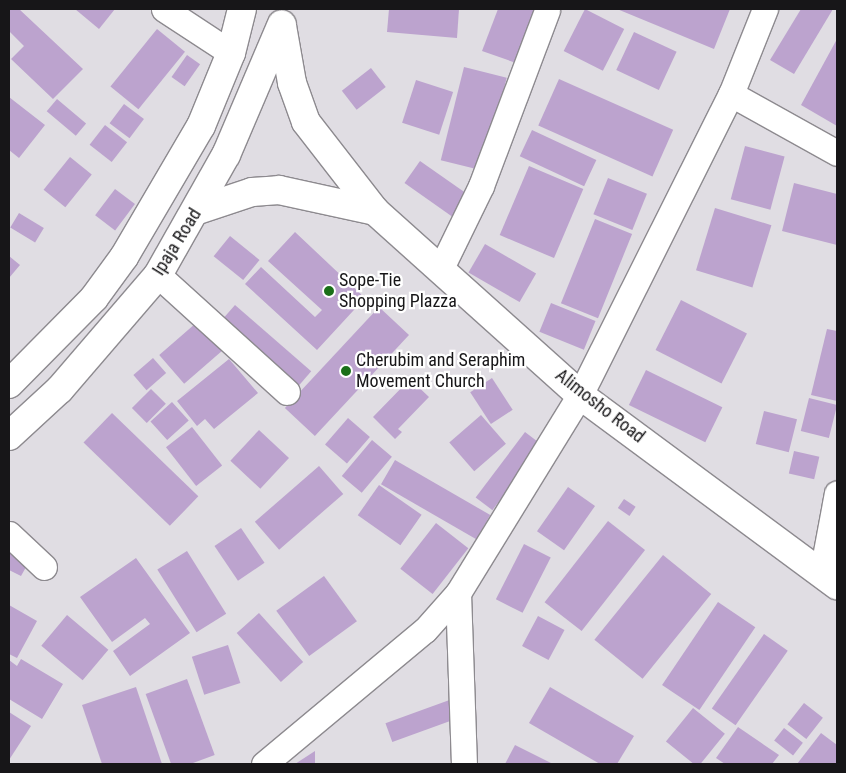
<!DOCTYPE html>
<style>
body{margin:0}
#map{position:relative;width:846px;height:773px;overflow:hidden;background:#e0dde3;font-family:"Roboto Condensed",sans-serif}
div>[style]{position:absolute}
.building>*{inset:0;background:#bca3ce;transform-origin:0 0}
.roads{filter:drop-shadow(1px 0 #8d8a8f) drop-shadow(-1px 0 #8d8a8f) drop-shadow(0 1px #8d8a8f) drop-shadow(0 -1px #8d8a8f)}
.minor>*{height:25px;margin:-12.5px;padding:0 12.5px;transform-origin:12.5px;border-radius:12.5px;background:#fff}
.major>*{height:28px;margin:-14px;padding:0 14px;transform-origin:14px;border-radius:14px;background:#fff}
.dots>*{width:14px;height:14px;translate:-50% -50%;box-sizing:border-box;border:2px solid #fff;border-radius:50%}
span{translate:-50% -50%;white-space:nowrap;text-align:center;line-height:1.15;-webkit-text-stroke:4.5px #fff;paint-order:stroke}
.street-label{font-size:18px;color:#171618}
.poi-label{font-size:18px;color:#171618}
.left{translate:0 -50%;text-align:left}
.frame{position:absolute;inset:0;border:10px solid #171618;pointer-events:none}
</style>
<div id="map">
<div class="building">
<i style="clip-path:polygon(9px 9px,19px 9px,83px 69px,53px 99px,11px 59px,24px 46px,9px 31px)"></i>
<i style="clip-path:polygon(75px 9px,115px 9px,99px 29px)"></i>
<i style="clip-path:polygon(389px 9px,459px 9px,457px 38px,387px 32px)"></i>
<i style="clip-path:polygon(498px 9px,540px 9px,519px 64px,482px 51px)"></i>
<i style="left:585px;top:9px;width:44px;height:47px;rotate:27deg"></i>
<i style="clip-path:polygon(617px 9px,730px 9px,714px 49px)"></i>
<i style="clip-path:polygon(801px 9px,833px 9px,794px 74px,770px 60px)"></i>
<i style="left:157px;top:29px;width:36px;height:74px;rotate:39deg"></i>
<i style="left:634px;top:32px;width:47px;height:42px;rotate:25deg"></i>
<i style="clip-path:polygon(837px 39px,837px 126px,801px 105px)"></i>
<i style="left:187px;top:55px;width:16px;height:27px;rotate:35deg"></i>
<i style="left:464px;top:67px;width:44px;height:96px;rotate:14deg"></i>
<i style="left:371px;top:68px;width:24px;height:37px;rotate:52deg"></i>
<i style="left:559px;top:79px;width:125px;height:51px;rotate:24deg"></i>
<i style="left:416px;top:80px;width:39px;height:45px;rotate:18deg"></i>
<i style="clip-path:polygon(9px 97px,45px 125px,19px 158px,9px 150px)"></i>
<i style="left:57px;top:99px;width:38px;height:16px;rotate:40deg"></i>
<i style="left:124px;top:104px;width:25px;height:24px;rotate:37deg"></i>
<i style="left:105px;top:125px;width:28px;height:25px;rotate:38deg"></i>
<i style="left:532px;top:130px;width:71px;height:29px;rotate:25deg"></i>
<i style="left:745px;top:146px;width:41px;height:55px;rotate:15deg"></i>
<i style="left:70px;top:157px;width:28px;height:42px;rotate:39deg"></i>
<i style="left:420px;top:161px;width:58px;height:27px;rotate:35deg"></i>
<i style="left:529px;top:166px;width:59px;height:75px;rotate:23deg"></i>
<i style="left:608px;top:178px;width:42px;height:39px;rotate:22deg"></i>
<i style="clip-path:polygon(794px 183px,837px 194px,837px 245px,782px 231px)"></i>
<i style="left:115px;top:189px;width:25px;height:33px;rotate:37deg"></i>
<i style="left:715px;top:208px;width:59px;height:65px;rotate:17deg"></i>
<i style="left:19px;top:213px;width:29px;height:17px;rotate:31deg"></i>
<i style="left:595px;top:219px;width:40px;height:91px;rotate:22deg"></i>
<i style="clip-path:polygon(295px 232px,365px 298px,317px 350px,245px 284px,261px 267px,315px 317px,322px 310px,268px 261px)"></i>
<i style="left:230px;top:236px;width:38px;height:26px;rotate:39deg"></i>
<i style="left:485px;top:244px;width:59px;height:33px;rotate:30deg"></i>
<i style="clip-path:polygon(9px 256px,20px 265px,9px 278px)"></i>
<i style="left:681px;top:300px;width:74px;height:56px;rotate:27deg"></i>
<i style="left:551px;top:303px;width:48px;height:31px;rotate:22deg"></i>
<i style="left:235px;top:305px;width:101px;height:26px;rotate:41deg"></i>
<i style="left:379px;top:307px;width:41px;height:138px;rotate:43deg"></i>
<i style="left:203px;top:317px;width:38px;height:58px;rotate:49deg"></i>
<i style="clip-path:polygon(827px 329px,837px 331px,837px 401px,811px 395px)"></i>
<i style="left:153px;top:358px;width:20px;height:26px;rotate:49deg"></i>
<i style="clip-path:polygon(229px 359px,258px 393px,214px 429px,205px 419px,197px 426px,177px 401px)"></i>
<i style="left:646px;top:370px;width:85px;height:39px;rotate:26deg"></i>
<i style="left:492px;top:378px;width:38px;height:26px;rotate:57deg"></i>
<i style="clip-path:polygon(410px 379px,429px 397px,398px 429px,402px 432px,395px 439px,373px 417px)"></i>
<i style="left:151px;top:389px;width:21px;height:27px;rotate:45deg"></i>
<i style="left:809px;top:398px;width:29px;height:34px;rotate:14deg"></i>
<i style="left:172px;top:402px;width:25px;height:29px;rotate:48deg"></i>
<i style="left:764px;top:411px;width:34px;height:34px;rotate:14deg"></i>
<i style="left:112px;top:413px;width:120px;height:41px;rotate:44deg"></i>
<i style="left:481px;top:415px;width:38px;height:42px;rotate:49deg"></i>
<i style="left:348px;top:418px;width:29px;height:35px;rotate:41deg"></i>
<i style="left:192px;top:427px;width:49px;height:33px;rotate:52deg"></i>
<i style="left:259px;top:430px;width:41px;height:42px;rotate:43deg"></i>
<i style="left:525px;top:432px;width:21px;height:82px;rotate:37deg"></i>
<i style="left:372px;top:440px;width:26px;height:47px;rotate:40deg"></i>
<i style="left:794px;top:451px;width:26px;height:23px;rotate:13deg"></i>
<i style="left:395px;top:460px;width:110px;height:28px;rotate:30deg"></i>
<i style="left:319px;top:466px;width:37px;height:85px;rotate:49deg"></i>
<i style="left:379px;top:485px;width:52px;height:37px;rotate:35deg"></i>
<i style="left:568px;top:487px;width:33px;height:54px;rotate:35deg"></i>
<i style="left:624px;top:499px;width:14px;height:11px;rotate:34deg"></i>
<i style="left:608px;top:521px;width:47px;height:103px;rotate:38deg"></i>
<i style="left:436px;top:523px;width:41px;height:58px;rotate:38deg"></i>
<i style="left:241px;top:528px;width:42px;height:32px;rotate:56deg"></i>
<i style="left:524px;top:544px;width:30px;height:62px;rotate:27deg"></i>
<i style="clip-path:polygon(9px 548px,30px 560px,21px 576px,9px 570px)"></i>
<i style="left:187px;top:551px;width:74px;height:35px;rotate:58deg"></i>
<i style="left:663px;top:555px;width:62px;height:109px;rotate:39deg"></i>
<i style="clip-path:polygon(136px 558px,190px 633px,130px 676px,113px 651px,150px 624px,145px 618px,112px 642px,80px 597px)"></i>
<i style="left:324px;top:576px;width:56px;height:59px;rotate:54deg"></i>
<i style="left:718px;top:602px;width:45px;height:100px;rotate:34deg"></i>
<i style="clip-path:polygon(9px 605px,37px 621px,17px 658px,9px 654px)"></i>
<i style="left:259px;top:613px;width:66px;height:30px;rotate:48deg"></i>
<i style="left:67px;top:615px;width:54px;height:40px;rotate:40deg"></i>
<i style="left:538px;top:616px;width:30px;height:34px;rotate:28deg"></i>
<i style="left:764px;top:634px;width:29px;height:91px;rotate:35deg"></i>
<i style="left:228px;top:645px;width:40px;height:38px;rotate:72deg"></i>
<i style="clip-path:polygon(21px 659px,63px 684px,42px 719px,9px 699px,9px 660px,17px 666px)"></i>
<i style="left:187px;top:679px;width:81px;height:44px;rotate:70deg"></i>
<i style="clip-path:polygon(136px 687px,162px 764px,102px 764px,82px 705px)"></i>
<i style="clip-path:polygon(550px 687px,634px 736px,617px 764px,600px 764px,529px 723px)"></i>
<i style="left:455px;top:698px;width:20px;height:74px;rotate:70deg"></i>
<i style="left:804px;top:703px;width:24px;height:27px;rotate:38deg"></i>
<i style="left:693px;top:708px;width:41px;height:43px;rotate:39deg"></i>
<i style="clip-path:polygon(9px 712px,31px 726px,9px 760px)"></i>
<i style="clip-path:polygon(738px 727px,779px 755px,772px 764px,725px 764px,716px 758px)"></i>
<i style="left:784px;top:728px;width:24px;height:16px;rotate:38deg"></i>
<i style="clip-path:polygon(821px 733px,837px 745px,837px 764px,797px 764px)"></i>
<i style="clip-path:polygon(515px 745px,553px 764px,505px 764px)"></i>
<i style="clip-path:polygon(315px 751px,315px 764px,295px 764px)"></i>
</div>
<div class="roads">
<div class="minor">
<i style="left:164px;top:9px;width:80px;rotate:33.3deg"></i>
<i style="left:731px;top:94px;width:121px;rotate:29.1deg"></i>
<i style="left:441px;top:268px;width:91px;rotate:-64deg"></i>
<i style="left:481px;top:186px;width:188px;rotate:-69.4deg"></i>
<i style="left:158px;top:275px;width:174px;rotate:42.2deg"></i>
<i style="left:9px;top:534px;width:48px;rotate:43.3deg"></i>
<i style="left:822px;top:573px;width:81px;rotate:-79.4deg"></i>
<i style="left:458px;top:593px;width:171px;rotate:88deg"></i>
<i style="left:264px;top:764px;width:209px;rotate:-39.8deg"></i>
<i style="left:425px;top:630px;width:50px;rotate:-48.3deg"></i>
<i style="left:458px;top:593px;width:233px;rotate:-58.4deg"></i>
<i style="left:580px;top:395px;width:337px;rotate:-63.4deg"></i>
<i style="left:731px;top:94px;width:92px;rotate:-68.2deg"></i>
</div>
<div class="major">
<i style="left:282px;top:26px;width:58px;rotate:80deg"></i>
<i style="left:292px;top:83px;width:41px;rotate:70.3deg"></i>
<i style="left:306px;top:122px;width:113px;rotate:52.2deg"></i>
<i style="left:375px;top:211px;width:275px;rotate:41.9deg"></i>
<i style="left:580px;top:395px;width:320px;rotate:36.5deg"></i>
<i style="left:198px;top:210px;width:57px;rotate:-18.4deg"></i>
<i style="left:252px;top:192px;width:27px;rotate:-4deg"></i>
<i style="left:279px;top:190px;width:98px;rotate:12.3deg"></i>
<i style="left:9px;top:384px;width:121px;rotate:-45.3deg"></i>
<i style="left:94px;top:298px;width:51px;rotate:-53.8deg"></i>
<i style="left:124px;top:257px;width:152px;rotate:-59.6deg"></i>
<i style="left:201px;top:126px;width:79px;rotate:-67.7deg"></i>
<i style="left:231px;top:53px;width:45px;rotate:-76deg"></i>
<i style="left:9px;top:436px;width:69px;rotate:-42.7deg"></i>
<i style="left:60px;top:389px;width:150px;rotate:-49.3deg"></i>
<i style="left:158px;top:275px;width:138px;rotate:-60.5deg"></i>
<i style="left:226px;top:155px;width:142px;rotate:-66.9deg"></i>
</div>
</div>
<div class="dots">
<i style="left:329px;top:291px;background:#1a6f18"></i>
<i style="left:346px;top:371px;background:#1a6f18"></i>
</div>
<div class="street-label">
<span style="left:177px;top:242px;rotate:-58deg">Ipaja Road</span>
<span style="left:600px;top:406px;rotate:38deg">Alimosho Road</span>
</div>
<div class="poi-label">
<span class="left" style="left:339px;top:291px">Sope-Tie<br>Shopping Plazza</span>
<span class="left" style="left:356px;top:371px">Cherubim and Seraphim<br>Movement Church</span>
</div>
<div class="frame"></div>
</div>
